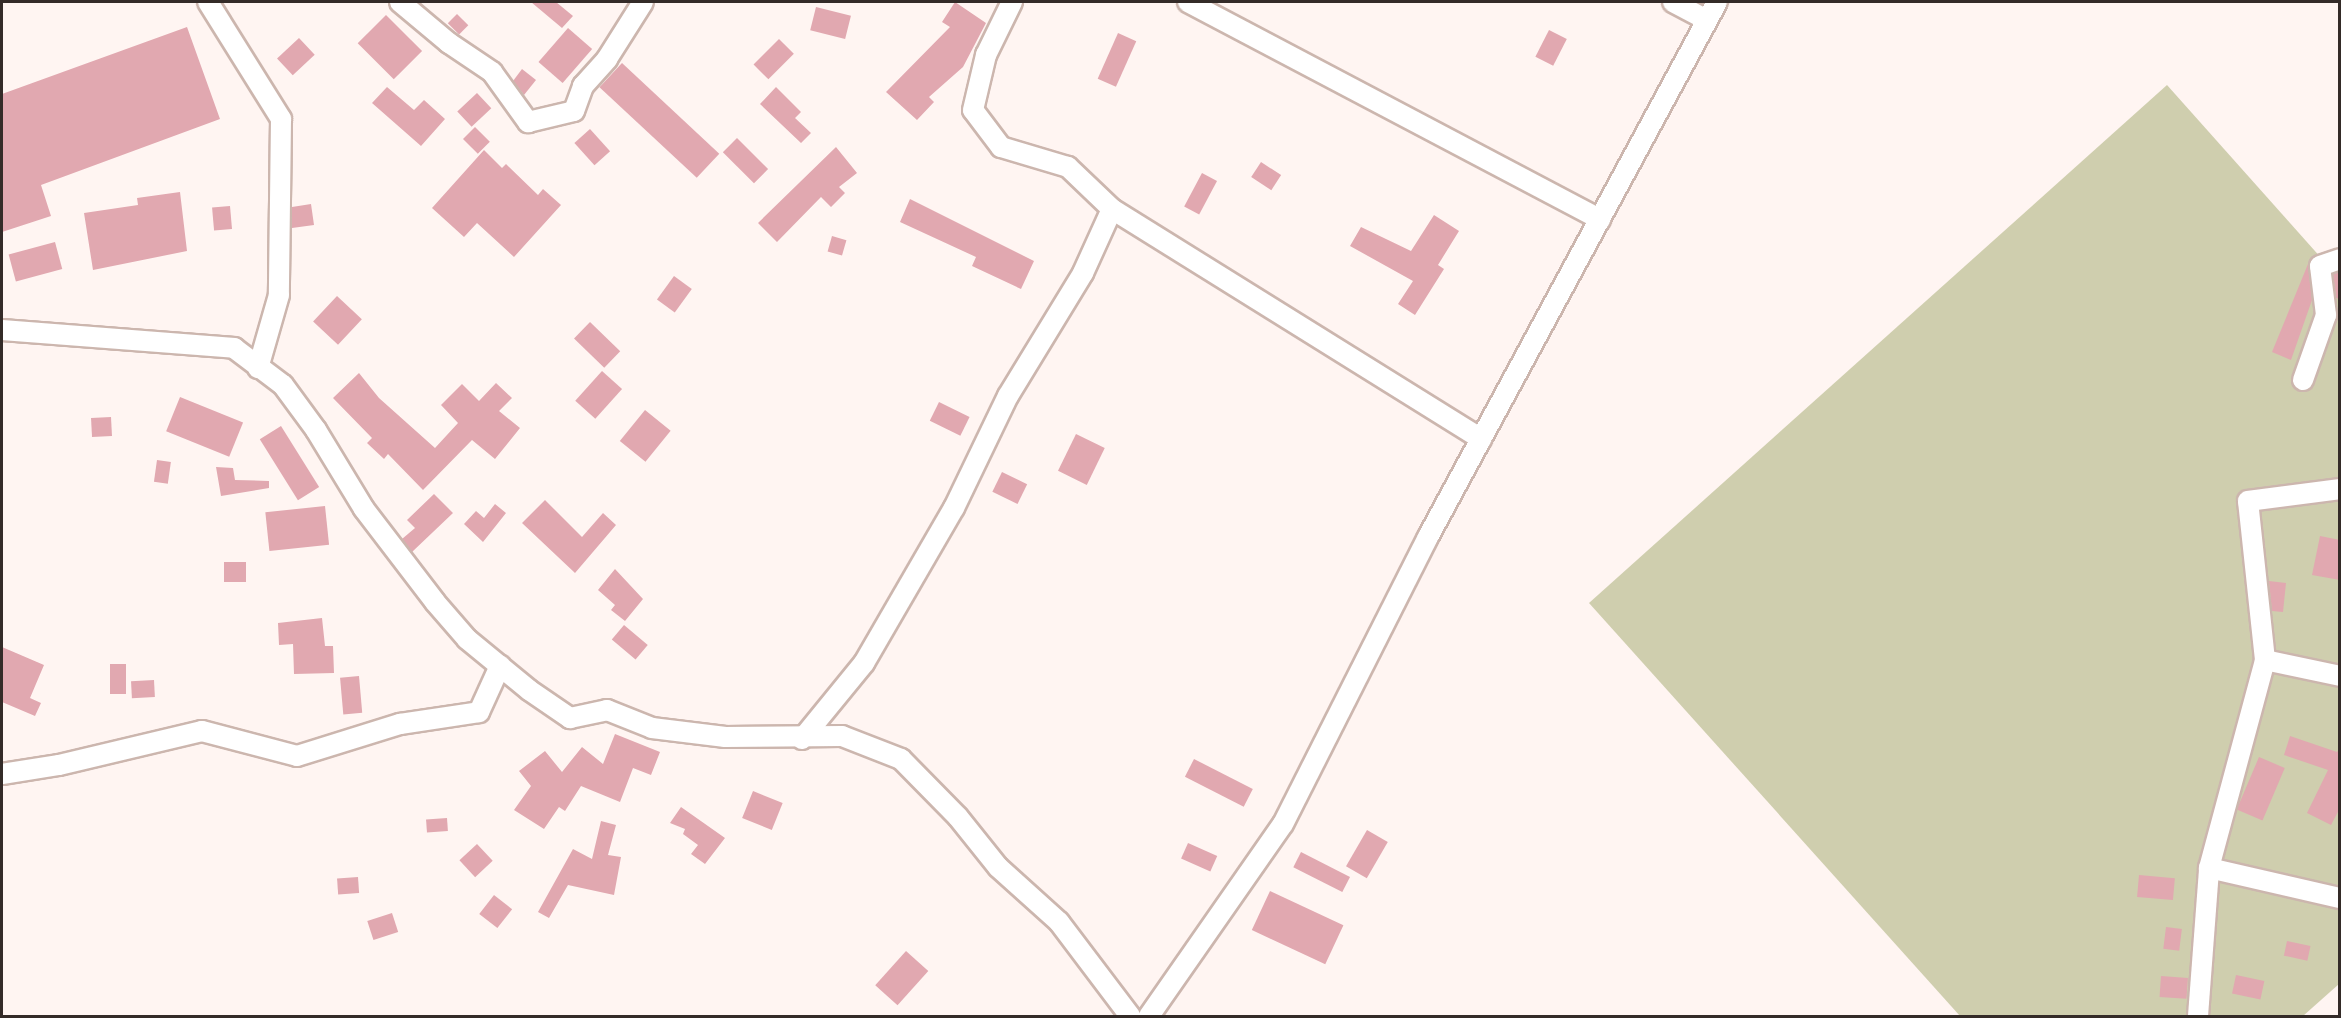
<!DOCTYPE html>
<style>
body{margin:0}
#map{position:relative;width:2341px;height:1018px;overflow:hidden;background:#fff5f2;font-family:Ubuntu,sans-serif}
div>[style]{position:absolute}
.green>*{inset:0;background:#cfceae}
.building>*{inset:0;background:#e1a8b0;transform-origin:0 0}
.roads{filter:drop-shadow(2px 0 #ccb6ae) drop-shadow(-2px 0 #ccb6ae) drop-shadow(0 2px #ccb6ae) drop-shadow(0 -2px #ccb6ae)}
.minor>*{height:20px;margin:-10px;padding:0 10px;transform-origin:10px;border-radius:10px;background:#fff}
span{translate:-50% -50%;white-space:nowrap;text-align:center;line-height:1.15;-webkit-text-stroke:4.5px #fff;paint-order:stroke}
.frame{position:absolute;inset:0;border:3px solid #342b28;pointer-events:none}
</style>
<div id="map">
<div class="green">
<i style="clip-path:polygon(2167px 85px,2339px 278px,2339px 984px,2303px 1016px,1960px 1016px,1589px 603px)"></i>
</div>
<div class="building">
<i style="clip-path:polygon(531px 2px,556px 2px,573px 16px,562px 28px)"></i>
<i style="clip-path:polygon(955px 2px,986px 23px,963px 67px,929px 97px,934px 102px,917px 120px,886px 92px,950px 27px,942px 22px)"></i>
<i style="left:816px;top:7px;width:36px;height:24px;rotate:14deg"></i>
<i style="left:457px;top:14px;width:16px;height:13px;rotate:45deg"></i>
<i style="left:386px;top:15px;width:51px;height:40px;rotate:45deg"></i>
<i style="clip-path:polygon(187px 27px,220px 119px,41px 185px,51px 216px,2px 232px,2px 94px)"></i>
<i style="left:568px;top:28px;width:32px;height:45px;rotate:41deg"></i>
<i style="left:1549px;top:30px;width:20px;height:30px;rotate:27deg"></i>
<i style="left:1118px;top:33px;width:20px;height:50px;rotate:24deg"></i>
<i style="left:299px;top:38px;width:23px;height:30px;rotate:47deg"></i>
<i style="left:779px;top:39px;width:21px;height:36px;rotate:45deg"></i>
<i style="left:622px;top:63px;width:133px;height:33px;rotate:43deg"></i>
<i style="clip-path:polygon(522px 69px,536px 80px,524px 95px,513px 81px)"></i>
<i style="clip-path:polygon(387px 87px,414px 110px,424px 100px,445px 119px,421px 146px,372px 103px)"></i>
<i style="clip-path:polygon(776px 87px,801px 112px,795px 118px,811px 133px,801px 143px,760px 104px)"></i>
<i style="left:477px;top:93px;width:21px;height:27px;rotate:47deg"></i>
<i style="left:475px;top:127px;width:21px;height:17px;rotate:45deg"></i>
<i style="left:590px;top:129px;width:30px;height:21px;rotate:48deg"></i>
<i style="left:737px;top:138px;width:44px;height:20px;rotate:45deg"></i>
<i style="clip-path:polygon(836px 147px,857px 173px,839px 187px,845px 193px,831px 207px,821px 197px,777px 242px,758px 223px)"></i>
<i style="clip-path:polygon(484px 150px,502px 168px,506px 164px,538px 195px,543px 189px,561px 205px,514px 257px,477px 223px,464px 237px,432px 208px)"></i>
<i style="left:1261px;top:162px;width:24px;height:18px;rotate:33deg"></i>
<i style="left:1202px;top:173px;width:17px;height:38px;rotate:28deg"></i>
<i style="clip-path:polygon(180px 192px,187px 251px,93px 270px,84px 213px,138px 205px,137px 198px)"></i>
<i style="clip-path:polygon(910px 199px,1034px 261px,1021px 289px,972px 266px,976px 257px,900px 222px)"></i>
<i style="clip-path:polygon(311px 204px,314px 225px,292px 228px,292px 207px)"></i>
<i style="left:230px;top:206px;width:23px;height:18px;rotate:85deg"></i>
<i style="clip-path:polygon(1434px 215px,1459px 231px,1438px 265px,1444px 269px,1415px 315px,1398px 304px,1413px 281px,1350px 246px,1361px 227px,1411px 251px)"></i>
<i style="left:832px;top:236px;width:15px;height:16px;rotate:16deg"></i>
<i style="left:55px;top:242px;width:28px;height:48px;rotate:75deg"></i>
<i style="clip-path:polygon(2308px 264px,2312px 300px,2291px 360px,2272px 352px)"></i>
<i style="clip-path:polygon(2340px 272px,2340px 299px,2336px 298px,2333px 274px)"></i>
<i style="left:674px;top:276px;width:22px;height:29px;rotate:36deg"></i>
<i style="left:337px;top:296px;width:34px;height:35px;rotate:43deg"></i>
<i style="left:590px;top:322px;width:42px;height:23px;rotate:44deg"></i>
<i style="left:602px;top:371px;width:27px;height:40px;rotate:42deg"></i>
<i style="clip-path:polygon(359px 373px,379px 398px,435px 448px,458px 423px,441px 405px,462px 384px,479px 401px,496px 383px,512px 398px,499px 411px,520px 428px,495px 459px,472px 440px,423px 490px,388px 454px,384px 459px,367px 443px,372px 438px,333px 398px)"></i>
<i style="left:180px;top:397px;width:68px;height:37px;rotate:22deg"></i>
<i style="left:939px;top:402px;width:34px;height:21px;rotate:26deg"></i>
<i style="left:645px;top:410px;width:33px;height:40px;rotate:39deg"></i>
<i style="left:111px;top:417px;width:19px;height:20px;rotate:87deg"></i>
<i style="left:281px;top:426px;width:72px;height:25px;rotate:58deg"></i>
<i style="left:1076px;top:434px;width:32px;height:41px;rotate:26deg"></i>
<i style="left:157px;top:460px;width:14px;height:22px;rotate:8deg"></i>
<i style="clip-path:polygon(216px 467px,233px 468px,235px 480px,269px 481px,269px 488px,221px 496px)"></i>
<i style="left:1002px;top:472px;width:28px;height:22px;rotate:26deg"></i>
<i style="clip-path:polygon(434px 494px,453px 513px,412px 552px,402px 539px,415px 528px,407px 520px)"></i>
<i style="clip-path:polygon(545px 500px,582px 537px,603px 513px,616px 525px,575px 573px,522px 523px)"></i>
<i style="clip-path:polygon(495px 504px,506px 513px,483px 542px,464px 524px,476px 511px,484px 518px)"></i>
<i style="left:325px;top:506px;width:39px;height:60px;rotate:84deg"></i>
<i style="clip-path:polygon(2320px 536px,2340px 540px,2340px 580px,2312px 575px)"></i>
<i style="left:224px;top:562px;width:22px;height:20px"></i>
<i style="clip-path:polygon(615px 569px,643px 599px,625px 621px,611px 610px,615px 605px,598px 590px)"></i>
<i style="clip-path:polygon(2269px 581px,2286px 583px,2283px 612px,2272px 611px)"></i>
<i style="clip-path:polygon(322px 618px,325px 646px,333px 646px,334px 673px,294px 674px,293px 644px,279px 645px,278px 623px)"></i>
<i style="left:624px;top:625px;width:31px;height:19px;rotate:40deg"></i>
<i style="clip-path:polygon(2px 647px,44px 665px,30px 698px,41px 703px,35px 716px,2px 702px)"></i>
<i style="left:110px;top:664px;width:16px;height:30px"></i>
<i style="left:359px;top:676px;width:37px;height:19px;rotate:85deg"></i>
<i style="left:154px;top:680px;width:17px;height:23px;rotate:87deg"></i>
<i style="clip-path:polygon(615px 734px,660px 752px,651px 775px,633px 768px,620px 802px,581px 786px,565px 811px,559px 807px,544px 829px,514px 810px,531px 786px,519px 771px,545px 751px,562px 772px,582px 747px,603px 764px)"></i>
<i style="clip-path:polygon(2290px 736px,2337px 752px,2340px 747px,2340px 808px,2331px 825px,2307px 813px,2328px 770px,2284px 755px)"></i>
<i style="left:2259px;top:757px;width:28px;height:57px;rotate:23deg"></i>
<i style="left:1194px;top:759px;width:66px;height:20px;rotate:27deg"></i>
<i style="left:753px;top:791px;width:32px;height:29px;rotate:22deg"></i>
<i style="clip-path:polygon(681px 807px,725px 838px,705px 864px,691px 854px,698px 845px,683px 834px,685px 829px,670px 823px)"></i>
<i style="left:447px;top:818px;width:13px;height:21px;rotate:86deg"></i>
<i style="clip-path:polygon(601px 821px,616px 825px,608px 855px,621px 857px,614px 895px,568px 885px,549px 918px,538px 912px,573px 849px,592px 859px)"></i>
<i style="left:1367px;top:830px;width:24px;height:42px;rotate:30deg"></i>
<i style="left:1188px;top:843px;width:32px;height:17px;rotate:24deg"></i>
<i style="left:477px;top:844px;width:23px;height:24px;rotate:47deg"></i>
<i style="left:1301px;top:852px;width:55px;height:17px;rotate:27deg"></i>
<i style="left:2139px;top:875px;width:36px;height:22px;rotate:5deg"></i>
<i style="left:358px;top:877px;width:16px;height:21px;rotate:86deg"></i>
<i style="left:1270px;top:891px;width:81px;height:43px;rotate:25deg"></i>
<i style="left:494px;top:895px;width:23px;height:24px;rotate:38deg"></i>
<i style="left:392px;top:913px;width:20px;height:26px;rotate:72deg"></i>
<i style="left:2166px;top:927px;width:16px;height:22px;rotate:7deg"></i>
<i style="left:2287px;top:941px;width:24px;height:15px;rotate:12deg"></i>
<i style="left:906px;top:951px;width:30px;height:46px;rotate:42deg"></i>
<i style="left:2236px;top:975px;width:29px;height:19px;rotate:12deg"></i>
<i style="left:2161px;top:976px;width:27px;height:21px;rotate:4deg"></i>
</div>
<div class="roads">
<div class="minor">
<i style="left:208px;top:2px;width:138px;rotate:58deg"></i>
<i style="left:281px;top:119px;width:176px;rotate:90.7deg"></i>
<i style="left:279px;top:295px;width:76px;rotate:106deg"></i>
<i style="left:400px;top:2px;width:64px;rotate:39.9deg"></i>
<i style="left:449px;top:43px;width:52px;rotate:34deg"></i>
<i style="left:492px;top:72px;width:62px;rotate:54.2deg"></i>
<i style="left:528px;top:122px;width:47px;rotate:-13.4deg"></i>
<i style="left:574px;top:111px;width:27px;rotate:-70deg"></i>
<i style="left:583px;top:86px;width:36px;rotate:-48deg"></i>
<i style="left:607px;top:59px;width:67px;rotate:-57.7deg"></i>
<i style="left:1188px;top:2px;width:466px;rotate:27.8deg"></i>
<i style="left:1673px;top:2px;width:38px;rotate:28deg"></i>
<i style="left:1112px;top:209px;width:435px;rotate:31.9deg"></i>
<i style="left:2px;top:330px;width:233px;rotate:4.4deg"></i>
<i style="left:234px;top:348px;width:61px;rotate:37.1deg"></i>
<i style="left:283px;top:385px;width:56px;rotate:53.7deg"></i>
<i style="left:316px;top:430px;width:92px;rotate:58.7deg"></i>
<i style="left:364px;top:509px;width:117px;rotate:52.6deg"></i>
<i style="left:435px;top:602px;width:49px;rotate:49.1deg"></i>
<i style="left:467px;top:639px;width:80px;rotate:39.4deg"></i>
<i style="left:529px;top:690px;width:50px;rotate:34.3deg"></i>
<i style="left:570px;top:718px;width:38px;rotate:-12deg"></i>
<i style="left:607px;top:710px;width:48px;rotate:21.8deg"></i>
<i style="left:652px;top:728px;width:74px;rotate:7deg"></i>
<i style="left:725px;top:737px;width:117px;rotate:-0.5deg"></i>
<i style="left:842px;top:736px;width:63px;rotate:21.3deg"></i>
<i style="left:901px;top:759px;width:81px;rotate:45.5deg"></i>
<i style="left:958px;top:817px;width:64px;rotate:51.3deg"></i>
<i style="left:998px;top:867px;width:82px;rotate:42deg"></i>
<i style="left:1059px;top:922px;width:118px;rotate:52.9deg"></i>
<i style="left:2303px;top:380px;width:69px;rotate:-70.5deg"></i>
<i style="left:2326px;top:315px;width:49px;rotate:-97deg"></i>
<i style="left:2320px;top:266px;width:21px;rotate:-19deg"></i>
<i style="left:2265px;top:660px;width:160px;rotate:-96.1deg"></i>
<i style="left:2248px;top:501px;width:93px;rotate:-7.4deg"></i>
<i style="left:802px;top:739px;width:98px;rotate:-50.8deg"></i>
<i style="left:864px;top:663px;width:179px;rotate:-59.9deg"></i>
<i style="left:954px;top:508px;width:124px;rotate:-64.3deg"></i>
<i style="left:1008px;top:396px;width:144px;rotate:-58.6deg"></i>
<i style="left:1083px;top:273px;width:70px;rotate:-65.6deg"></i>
<i style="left:1112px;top:209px;width:61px;rotate:-136.3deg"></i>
<i style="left:1068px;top:167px;width:70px;rotate:-163.4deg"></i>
<i style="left:1001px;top:147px;width:46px;rotate:-127.1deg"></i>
<i style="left:973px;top:110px;width:57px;rotate:-76.7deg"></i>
<i style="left:986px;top:55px;width:59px;rotate:-63.9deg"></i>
<i style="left:2px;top:774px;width:58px;rotate:-9deg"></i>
<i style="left:59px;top:765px;width:147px;rotate:-13.4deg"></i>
<i style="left:202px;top:731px;width:98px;rotate:14.7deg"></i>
<i style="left:297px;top:756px;width:108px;rotate:-17.3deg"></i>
<i style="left:400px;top:724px;width:80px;rotate:-8.6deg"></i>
<i style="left:479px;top:712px;width:51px;rotate:-65.5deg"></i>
<i style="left:2209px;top:868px;width:215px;rotate:-74.9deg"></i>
<i style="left:2265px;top:660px;width:77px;rotate:12deg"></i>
<i style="left:1149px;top:1016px;width:234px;rotate:-55.1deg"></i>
<i style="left:1283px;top:824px;width:322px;rotate:-63.2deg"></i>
<i style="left:1428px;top:537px;width:608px;rotate:-61.62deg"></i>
<i style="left:2198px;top:1016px;width:148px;rotate:-85.7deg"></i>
<i style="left:2209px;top:868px;width:134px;rotate:12.9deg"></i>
</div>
</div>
<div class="frame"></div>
</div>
